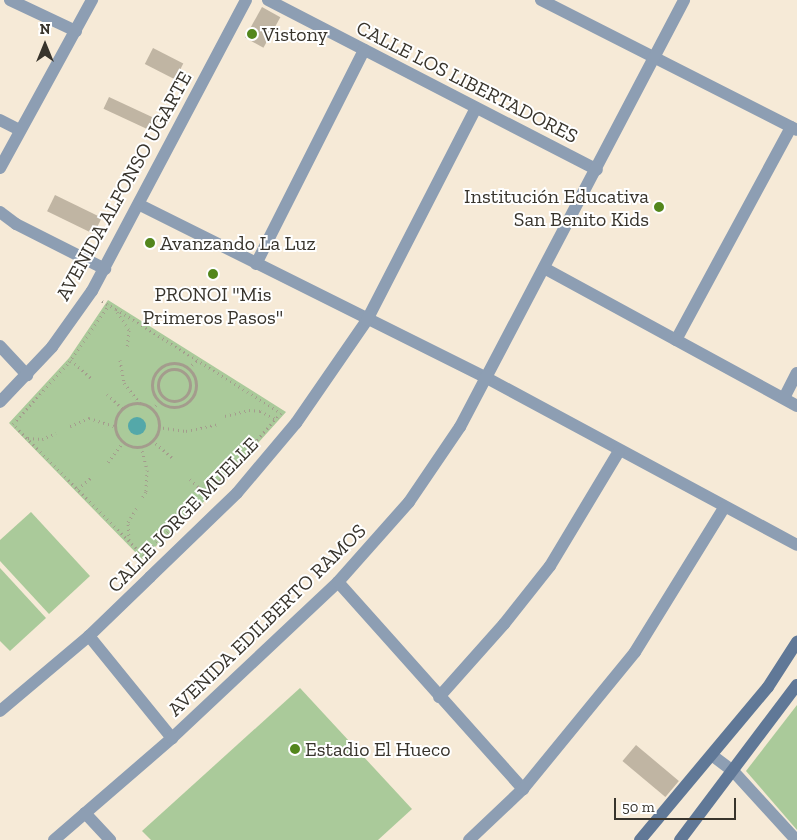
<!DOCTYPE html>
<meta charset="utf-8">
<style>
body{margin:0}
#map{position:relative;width:797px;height:840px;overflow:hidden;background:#f6ead7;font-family:"Zilla Slab",serif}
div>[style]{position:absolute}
.green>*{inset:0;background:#aaca9a}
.water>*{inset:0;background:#54a8a9}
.round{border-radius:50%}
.building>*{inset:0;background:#c0b5a3;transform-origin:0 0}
.path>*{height:3px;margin-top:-1.5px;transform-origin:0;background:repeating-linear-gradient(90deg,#a49c8d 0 1px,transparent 0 5px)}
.path>.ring{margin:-1.5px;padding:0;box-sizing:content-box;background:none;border:3px solid #a49c8d;border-radius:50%}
.minor>*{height:12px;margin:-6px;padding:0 6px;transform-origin:6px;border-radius:6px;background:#8d9eb3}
.tertiary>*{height:12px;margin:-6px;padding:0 6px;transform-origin:6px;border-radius:6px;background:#8d9eb3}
.secondary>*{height:12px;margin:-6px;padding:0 6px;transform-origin:6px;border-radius:6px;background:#607897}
.dots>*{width:14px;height:14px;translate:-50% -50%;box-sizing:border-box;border:2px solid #fff;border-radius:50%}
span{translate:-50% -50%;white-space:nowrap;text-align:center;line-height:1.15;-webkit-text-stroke:4px #fff;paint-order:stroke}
.poi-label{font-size:20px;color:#38342c}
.left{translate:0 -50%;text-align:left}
.right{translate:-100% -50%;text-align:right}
.street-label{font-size:20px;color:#38342c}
.north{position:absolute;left:20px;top:20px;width:50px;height:50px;-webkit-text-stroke:4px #fff;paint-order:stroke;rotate:0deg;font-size:14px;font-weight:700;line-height:20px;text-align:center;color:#38342c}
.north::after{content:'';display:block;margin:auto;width:18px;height:22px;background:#38342c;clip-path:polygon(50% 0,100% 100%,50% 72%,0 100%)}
.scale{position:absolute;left:614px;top:798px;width:122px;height:22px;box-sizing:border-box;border:2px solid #38342c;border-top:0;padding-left:6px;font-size:15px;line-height:18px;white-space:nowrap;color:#38342c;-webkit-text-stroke:4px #fff;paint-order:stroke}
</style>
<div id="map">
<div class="green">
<i style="clip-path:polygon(108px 300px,286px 412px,212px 494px,142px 559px,9px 423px,69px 358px)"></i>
<i style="clip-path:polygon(31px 512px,90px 576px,49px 614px,0 561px,0 540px)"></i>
<i style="clip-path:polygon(0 568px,46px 618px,10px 651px,0 641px)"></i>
<i style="clip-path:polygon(300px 688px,412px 809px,378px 840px,151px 840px,142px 831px)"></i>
<i style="clip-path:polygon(797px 705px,797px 830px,746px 771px)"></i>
</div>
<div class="water">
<i class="round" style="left:128px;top:417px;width:18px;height:18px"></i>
</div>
<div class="building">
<i style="left:262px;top:7px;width:21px;height:35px;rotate:29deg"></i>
<i style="left:153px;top:48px;width:34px;height:18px;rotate:27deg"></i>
<i style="left:109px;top:97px;width:54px;height:13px;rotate:25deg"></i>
<i style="left:55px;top:195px;width:52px;height:18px;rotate:26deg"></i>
<i style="left:636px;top:745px;width:56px;height:21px;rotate:40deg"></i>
</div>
<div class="path">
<i style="left:102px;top:301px;width:16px;rotate:30deg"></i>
<i style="left:116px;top:309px;width:195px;rotate:32.2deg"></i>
<i style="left:281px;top:413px;width:109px;rotate:132deg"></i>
<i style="left:208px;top:494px;width:89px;rotate:136.8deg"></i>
<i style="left:143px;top:555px;width:185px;rotate:-134.8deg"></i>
<i style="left:13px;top:424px;width:84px;rotate:-47.9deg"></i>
<i style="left:69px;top:362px;width:70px;rotate:-54.9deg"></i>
<i style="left:117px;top:312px;width:22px;rotate:56deg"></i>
<i style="left:129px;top:330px;width:19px;rotate:96deg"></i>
<i style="left:71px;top:360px;width:27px;rotate:42deg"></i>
<i style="left:120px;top:360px;width:23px;rotate:80deg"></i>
<i style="left:124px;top:383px;width:26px;rotate:51deg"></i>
<i class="ring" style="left:152px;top:363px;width:41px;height:41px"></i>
<i style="left:188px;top:368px;width:11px;rotate:-38deg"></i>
<i class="ring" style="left:158px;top:369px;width:29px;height:29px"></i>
<i style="left:107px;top:394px;width:21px;rotate:43deg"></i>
<i class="ring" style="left:115px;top:403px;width:41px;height:41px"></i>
<i style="left:152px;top:409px;width:10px;rotate:-45deg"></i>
<i style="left:225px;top:416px;width:25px;rotate:-14deg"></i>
<i style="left:249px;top:410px;width:11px;rotate:5deg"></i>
<i style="left:260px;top:411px;width:18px;rotate:27deg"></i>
<i style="left:70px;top:426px;width:21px;rotate:-23deg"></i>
<i style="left:89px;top:418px;width:26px;rotate:18deg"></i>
<i style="left:158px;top:427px;width:28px;rotate:8deg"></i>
<i style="left:186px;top:431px;width:33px;rotate:-12deg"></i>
<i style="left:28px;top:438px;width:14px;rotate:4deg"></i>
<i style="left:42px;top:439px;width:15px;rotate:-23deg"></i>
<i style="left:152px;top:440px;width:29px;rotate:41deg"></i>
<i style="left:141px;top:446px;width:25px;rotate:76deg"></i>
<i style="left:147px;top:470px;width:22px;rotate:93deg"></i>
<i style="left:146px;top:492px;width:7px;rotate:124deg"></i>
<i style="left:108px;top:462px;width:25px;rotate:-53deg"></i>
<i style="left:190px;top:479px;width:23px;rotate:43deg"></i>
<i style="left:78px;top:489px;width:18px;rotate:-41deg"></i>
<i style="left:129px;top:540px;width:18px;rotate:-93deg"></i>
<i style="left:128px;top:522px;width:19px;rotate:-58deg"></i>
</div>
<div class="minor">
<i style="left:10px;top:0;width:73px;rotate:25.2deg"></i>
<i style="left:268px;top:0;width:370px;rotate:27.3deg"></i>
<i style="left:541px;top:0;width:287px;rotate:26.9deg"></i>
<i style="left:0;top:120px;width:22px;rotate:27deg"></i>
<i style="left:0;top:168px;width:192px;rotate:-61.3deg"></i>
<i style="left:140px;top:205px;width:385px;rotate:26.5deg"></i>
<i style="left:485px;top:377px;width:354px;rotate:28.3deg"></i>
<i style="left:0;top:212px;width:20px;rotate:37deg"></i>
<i style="left:16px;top:224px;width:100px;rotate:26.8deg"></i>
<i style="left:256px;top:264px;width:240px;rotate:-63.2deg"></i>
<i style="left:544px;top:268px;width:288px;rotate:28.6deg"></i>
<i style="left:676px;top:340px;width:242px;rotate:-61.6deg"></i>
<i style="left:0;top:346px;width:40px;rotate:47deg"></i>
<i style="left:784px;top:398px;width:28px;rotate:-63deg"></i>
<i style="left:338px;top:582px;width:278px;rotate:48.2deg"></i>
<i style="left:89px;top:636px;width:132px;rotate:50.9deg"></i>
<i style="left:439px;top:697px;width:98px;rotate:-48.3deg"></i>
<i style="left:504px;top:624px;width:74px;rotate:-51.6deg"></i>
<i style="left:550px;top:566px;width:134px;rotate:-59deg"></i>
<i style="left:0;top:711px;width:116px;rotate:-40.1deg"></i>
<i style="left:89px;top:636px;width:85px;rotate:-44deg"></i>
<i style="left:150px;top:577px;width:121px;rotate:-44deg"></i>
<i style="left:237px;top:493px;width:92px;rotate:-49.9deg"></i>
<i style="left:296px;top:423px;width:125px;rotate:-55.4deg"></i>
<i style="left:367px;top:320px;width:238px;rotate:-62.8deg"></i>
<i style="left:713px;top:756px;width:26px;rotate:37deg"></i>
<i style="left:734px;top:772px;width:92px;rotate:47.6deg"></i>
<i style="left:85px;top:813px;width:37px;rotate:47deg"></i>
<i style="left:469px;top:840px;width:74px;rotate:-43.4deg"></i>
<i style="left:523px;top:789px;width:177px;rotate:-50.7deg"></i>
<i style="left:635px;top:652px;width:169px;rotate:-58.3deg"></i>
</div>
<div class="tertiary">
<i style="left:0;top:402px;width:76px;rotate:-46.6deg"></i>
<i style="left:52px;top:347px;width:69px;rotate:-54.5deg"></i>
<i style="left:92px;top:291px;width:329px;rotate:-62.1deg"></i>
<i style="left:54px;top:840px;width:156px;rotate:-40.8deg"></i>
<i style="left:172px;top:738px;width:228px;rotate:-43.2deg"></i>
<i style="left:338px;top:582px;width:107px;rotate:-48.4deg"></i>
<i style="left:409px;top:502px;width:91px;rotate:-55.8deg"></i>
<i style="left:460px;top:427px;width:482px;rotate:-62.3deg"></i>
</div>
<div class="secondary">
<i style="left:640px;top:840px;width:199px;rotate:-50.1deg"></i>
<i style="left:768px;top:687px;width:54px;rotate:-57.2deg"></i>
<i style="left:680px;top:840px;width:194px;rotate:-53deg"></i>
</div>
<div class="dots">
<i style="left:252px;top:34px;background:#53861c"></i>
<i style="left:659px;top:207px;background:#53861c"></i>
<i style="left:150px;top:243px;background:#53861c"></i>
<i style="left:213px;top:274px;background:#53861c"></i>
<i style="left:295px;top:749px;background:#53861c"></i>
</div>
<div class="poi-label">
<span class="left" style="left:262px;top:34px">Vistony</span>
<span class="right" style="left:649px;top:208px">Institución Educativa<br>San Benito Kids</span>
<span class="left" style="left:160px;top:243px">Avanzando La Luz</span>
<span style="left:213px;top:306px">PRONOI "Mis<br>Primeros Pasos"</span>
<span class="left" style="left:305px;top:749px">Estadio El Hueco</span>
</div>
<div class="street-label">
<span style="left:467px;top:82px;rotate:27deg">CALLE LOS LIBERTADORES</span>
<span style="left:124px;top:186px;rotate:-61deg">AVENIDA ALFONSO UGARTE</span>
<span style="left:183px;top:515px;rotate:-46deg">CALLE JORGE MUELLE</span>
<span style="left:267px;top:620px;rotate:-44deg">AVENIDA EDILBERTO RAMOS</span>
</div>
<div class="north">N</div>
<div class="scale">50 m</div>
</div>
